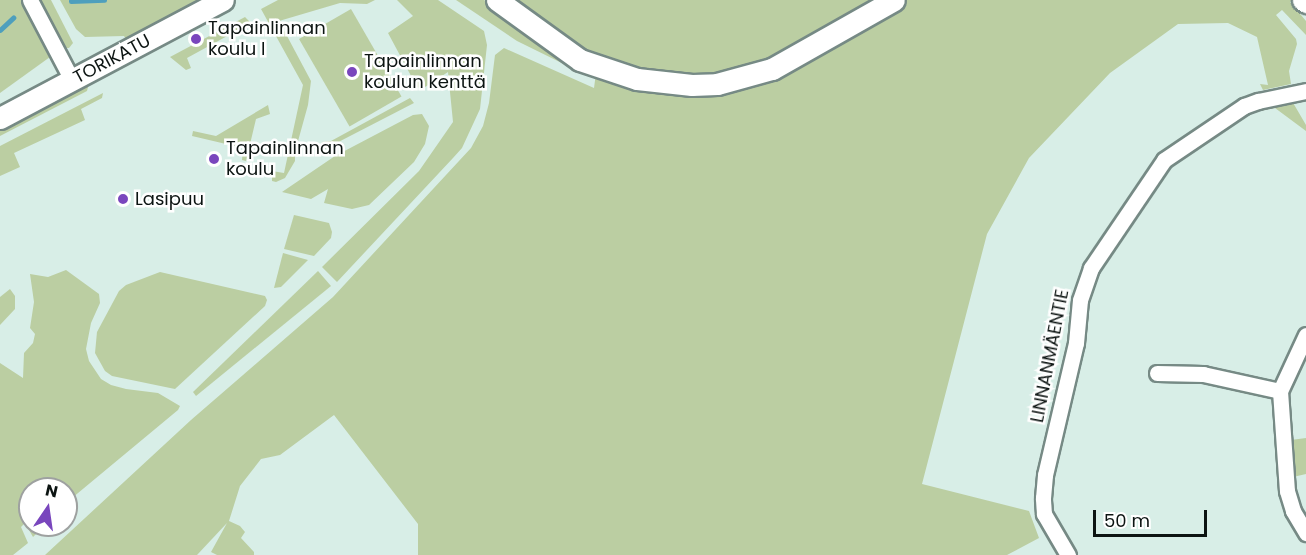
<!DOCTYPE html>
<meta charset="utf-8">
<style>
body{margin:0}
#map{position:relative;width:1306px;height:555px;overflow:hidden;background:#d8eee7;font-family:Poppins,sans-serif}
div>[style]{position:absolute}
.green>*{inset:0;background:#bbcea2;transform-origin:0 0}
.stream>*{height:4.5px;margin:-2.25px;padding:0 2.25px;transform-origin:2.25px;border-radius:2.25px;background:#4e9fbd}
.roads{filter:drop-shadow(2px 0 #768a85) drop-shadow(-2px 0 #768a85) drop-shadow(0 2px #768a85) drop-shadow(0 -2px #768a85)}
.street>*{height:15px;margin:-7.5px;padding:0 7.5px;transform-origin:7.5px;border-radius:7.5px;background:#fff}
.secondary>*{height:21px;margin:-10.5px;padding:0 10.5px;transform-origin:10.5px;border-radius:10.5px;background:#fff}
.dots>*{width:16px;height:16px;translate:-50% -50%;box-sizing:border-box;border:3px solid #fff;border-radius:50%}
span{translate:-50% -50%;white-space:nowrap;text-align:center;line-height:1.15;-webkit-text-stroke:5px #fff;paint-order:stroke}
.poi-label{font-size:18px;color:#0c1412}
.left{translate:0 -50%;text-align:left}
.street-label{font-size:18px;color:#0c1412}
.north{position:absolute;left:18px;top:477px;width:60px;height:60px;box-sizing:border-box;background:#fff;border:2px solid #9ea1a0;border-radius:50%;rotate:13deg;font-size:16px;font-weight:700;line-height:24px;text-align:center;color:#0c1412}
.north::after{content:'';display:block;margin:auto;width:21px;height:27px;background:#7946bd;clip-path:polygon(50% 0,100% 100%,50% 72%,0 100%)}
.scale{position:absolute;left:1093px;top:510px;width:114px;height:27px;box-sizing:border-box;border:3px solid #0c1412;border-top:0;padding-left:8px;font-size:18px;line-height:21px;white-space:nowrap;color:#0c1412;-webkit-text-stroke:4px #fff;paint-order:stroke}
</style>
<div id="map">
<div class="green">
<i style="clip-path:polygon(0 0,21px 0,50px 57px,0 93px)"></i>
<i style="clip-path:polygon(38px 0,51px 0,73px 43px,69px 48px,62px 48px)"></i>
<i style="clip-path:polygon(60px 0,204px 0,127px 41px,124px 36px,85px 37px,76px 29px)"></i>
<i style="clip-path:polygon(278px 0,375px 0,367px 4px,340px 3px,279px 21px,311px 81px,308px 105px,295px 152px,295px 161px,285px 178px,276px 182px,272px 181px,272px 171px,284px 173px,303px 85px,261px 9px)"></i>
<i style="clip-path:polygon(397px 0,438px 0,484px 31px,487px 45px,480px 109px,462px 148px,453px 158px,337px 282px,322px 267px,419px 171px,453px 122px,448px 72px,422px 89px,417px 87px,388px 33px,413px 16px)"></i>
<i style="clip-path:polygon(456px 0,484px 0,580px 68px,578px 71px,517px 41px)"></i>
<i style="clip-path:polygon(511px 0,1292px 0,1290px 2px,1306px 21px,1306px 35px,1282px 10px,1276px 15px,1296px 39px,1297px 44px,1289px 71px,1291px 84px,1263px 90px,1260px 84px,1268px 85px,1257px 37px,1228px 23px,1178px 24px,1110px 73px,1029px 158px,987px 234px,922px 484px,1029px 511px,1039px 538px,1007px 555px,418px 555px,418px 524px,334px 415px,280px 455px,261px 459px,240px 486px,229px 521px,240px 526px,245px 532px,241px 538px,254px 552px,254px 555px,217px 555px,211px 552px,227px 523px,197px 555px,45px 555px,191px 420px,333px 297px,471px 148px,483px 126px,489px 103px,495px 55px,504px 48px,594px 88px,598px 58px,585px 52px)"></i>
<i style="left:351px;top:9px;width:101px;height:60px;rotate:60deg"></i>
<i style="clip-path:polygon(245px 17px,251px 23px,187px 58px,191px 68px,186px 70px,170px 57px)"></i>
<i style="clip-path:polygon(84px 83px,88px 87px,87px 91px,0 136px,0 128px)"></i>
<i style="clip-path:polygon(103px 93px,102px 98px,81px 109px,85px 120px,14px 153px,20px 167px,0 176px,0 146px)"></i>
<i style="clip-path:polygon(410px 98px,414px 103px,321px 151px,322px 142px,331px 141px)"></i>
<i style="clip-path:polygon(1292px 101px,1306px 125px,1306px 131px,1275px 108px,1260px 111px,1257px 107px)"></i>
<i style="clip-path:polygon(268px 105px,270px 114px,256px 119px,246px 161px,242px 160px,243px 148px,192px 136px,193px 131px,216px 136px)"></i>
<i style="clip-path:polygon(422px 114px,429px 126px,425px 144px,414px 162px,369px 205px,352px 209px,324px 203px,328px 189px,311px 199px,282px 192px,335px 156px,413px 115px)"></i>
<i style="clip-path:polygon(294px 215px,329px 223px,332px 232px,331px 238px,314px 256px,284px 249px)"></i>
<i style="clip-path:polygon(283px 253px,308px 260px,281px 287px,274px 288px)"></i>
<i style="clip-path:polygon(66px 270px,99px 294px,100px 303px,91px 323px,86px 349px,89px 361px,101px 379px,111px 385px,126px 389px,158px 393px,180px 406px,178px 410px,66px 503px,66px 489px,30px 489px,30px 525px,45px 525px,33px 537px,25px 523px,21px 527px,28px 543px,13px 555px,0 555px,0 363px,23px 378px,24px 353px,33px 343px,35px 334px,30px 328px,34px 302px,30px 274px,48px 277px)"></i>
<i style="clip-path:polygon(318px 271px,331px 286px,196px 396px,193px 392px)"></i>
<i style="clip-path:polygon(160px 272px,265px 296px,267px 300px,265px 306px,175px 389px,112px 376px,105px 371px,95px 353px,97px 332px,119px 291px,126px 285px)"></i>
<i style="clip-path:polygon(10px 289px,15px 296px,15px 309px,0 325px,0 297px)"></i>
<i style="clip-path:polygon(1306px 438px,1306px 474px,1293px 477px,1291px 440px)"></i>
</div>
<div class="stream">
<i style="left:71px;top:1px;width:33px;rotate:-2deg"></i>
<i style="left:0;top:30px;width:18px;rotate:-43deg"></i>
</div>
<div class="roads">
<div class="street">
<i style="left:30px;top:0;width:90px;rotate:62.3deg"></i>
<i style="left:1306px;top:335px;width:62px;rotate:114.9deg"></i>
<i style="left:1280px;top:391px;width:100px;rotate:86deg"></i>
<i style="left:1287px;top:491px;width:21px;rotate:73deg"></i>
<i style="left:1293px;top:511px;width:26px;rotate:59deg"></i>
<i style="left:1157px;top:373px;width:46px;rotate:1.2deg"></i>
<i style="left:1203px;top:374px;width:79px;rotate:12.4deg"></i>
<i style="left:1068px;top:555px;width:48px;rotate:-120.3deg"></i>
<i style="left:1044px;top:514px;width:16px;rotate:-94deg"></i>
<i style="left:1043px;top:498px;width:23px;rotate:-85deg"></i>
<i style="left:1045px;top:475px;width:136px;rotate:-76.8deg"></i>
<i style="left:1076px;top:343px;width:43px;rotate:-84.7deg"></i>
<i style="left:1080px;top:300px;width:34px;rotate:-71deg"></i>
<i style="left:1091px;top:268px;width:130px;rotate:-55.9deg"></i>
<i style="left:1164px;top:160px;width:97px;rotate:-34deg"></i>
<i style="left:1244px;top:106px;width:15px;rotate:-20deg"></i>
<i style="left:1258px;top:101px;width:49px;rotate:-11.8deg"></i>
</div>
<div class="secondary">
<i style="left:497px;top:0;width:102px;rotate:35.9deg"></i>
<i style="left:580px;top:60px;width:60px;rotate:18.4deg"></i>
<i style="left:637px;top:79px;width:55px;rotate:6.2deg"></i>
<i style="left:692px;top:85px;width:25px;rotate:-2deg"></i>
<i style="left:717px;top:84px;width:57px;rotate:-15.3deg"></i>
<i style="left:772px;top:69px;width:140px;rotate:-29.5deg"></i>
<i style="left:1303px;top:0;width:4px;rotate:34deg"></i>
<i style="left:0;top:118px;width:252px;rotate:-27.9deg"></i>
</div>
</div>
<div class="dots">
<i style="left:196px;top:39px;background:#7946bd"></i>
<i style="left:352px;top:72px;background:#7946bd"></i>
<i style="left:214px;top:159px;background:#7946bd"></i>
<i style="left:123px;top:199px;background:#7946bd"></i>
</div>
<div class="poi-label">
<span class="left" style="left:208px;top:39px">Tapainlinnan<br>koulu I</span>
<span class="left" style="left:364px;top:72px">Tapainlinnan<br>koulun kenttä</span>
<span class="left" style="left:226px;top:159px">Tapainlinnan<br>koulu</span>
<span class="left" style="left:135px;top:199px">Lasipuu</span>
</div>
<div class="street-label">
<span style="left:112px;top:59px;rotate:-28deg">TORIKATU</span>
<span style="left:1050px;top:356px;rotate:-79deg">LINNANMÄENTIE</span>
</div>
<div class="north">N</div>
<div class="scale">50 m</div>
</div>
